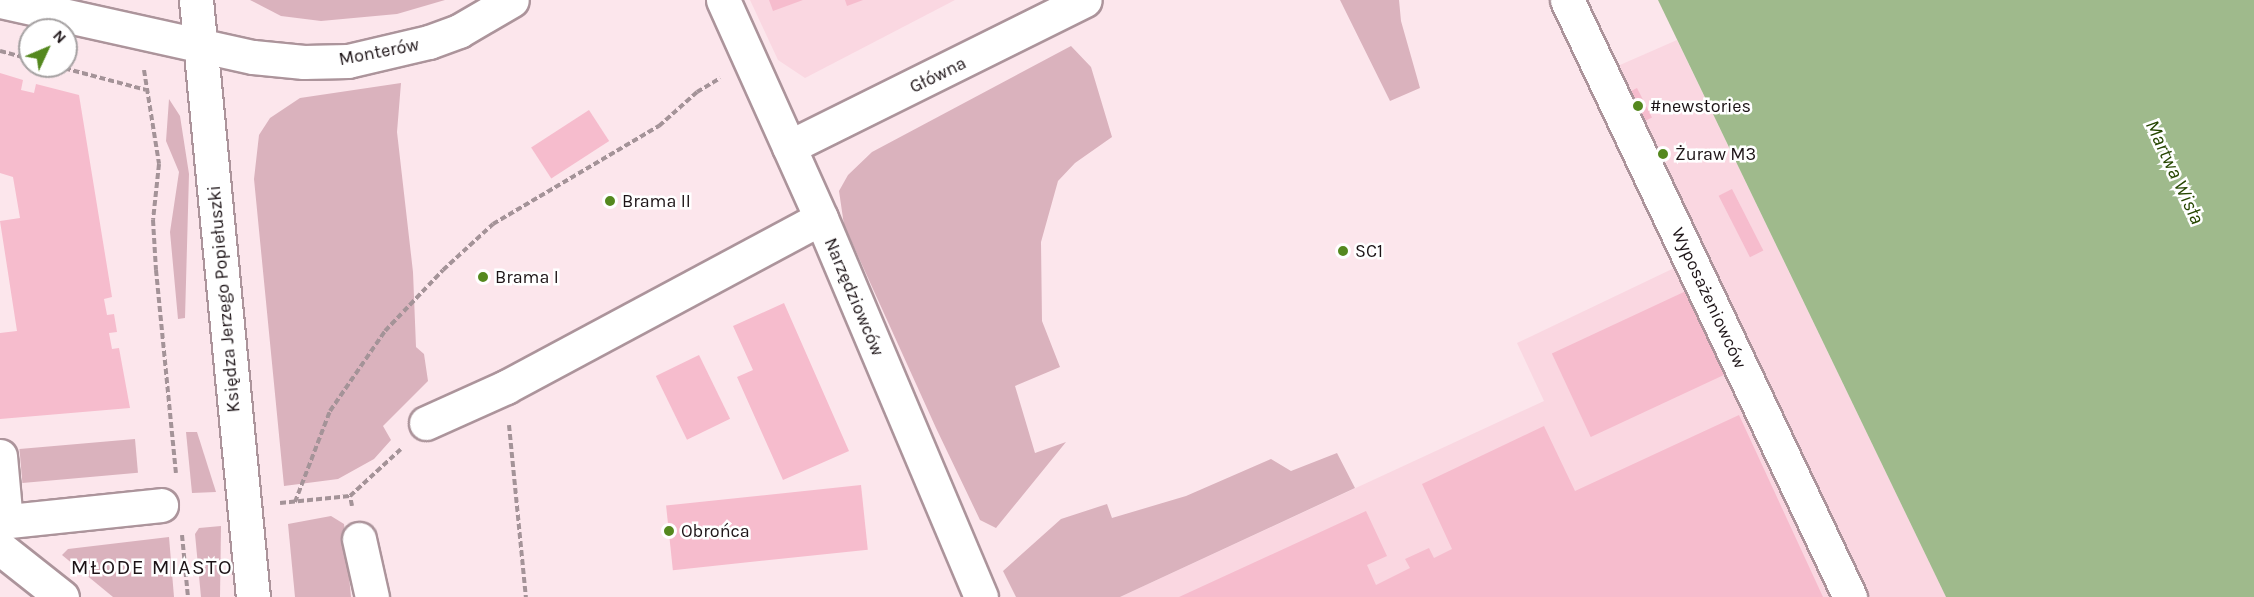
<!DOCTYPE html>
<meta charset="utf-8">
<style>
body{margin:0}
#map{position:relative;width:2254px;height:597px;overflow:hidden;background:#fce6ec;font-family:Karla,sans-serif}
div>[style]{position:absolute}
.built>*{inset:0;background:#fad7e1}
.green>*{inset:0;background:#dab2bd;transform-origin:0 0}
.water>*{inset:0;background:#9fba8c}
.building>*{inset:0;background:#f6bccd;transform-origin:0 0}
.path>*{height:4px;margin-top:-2px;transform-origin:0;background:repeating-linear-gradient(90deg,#a49398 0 6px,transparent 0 9px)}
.roads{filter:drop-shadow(2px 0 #ac949b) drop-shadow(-2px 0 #ac949b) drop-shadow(0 2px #ac949b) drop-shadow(0 -2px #ac949b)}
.minor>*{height:33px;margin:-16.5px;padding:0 16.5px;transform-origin:16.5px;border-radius:16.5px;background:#fff}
.dots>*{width:16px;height:16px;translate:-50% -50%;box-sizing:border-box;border:3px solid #fff;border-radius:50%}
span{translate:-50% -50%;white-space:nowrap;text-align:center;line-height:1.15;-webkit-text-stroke:5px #fff;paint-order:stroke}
.street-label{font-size:18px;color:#1d1417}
.poi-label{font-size:18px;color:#1d1417}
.left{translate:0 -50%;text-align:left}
.water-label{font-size:20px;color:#264600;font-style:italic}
.quarter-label{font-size:21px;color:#1d1417;letter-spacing:1.5px}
.north{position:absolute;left:18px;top:18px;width:60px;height:60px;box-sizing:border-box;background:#fff;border:2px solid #a5a1a2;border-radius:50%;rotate:46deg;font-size:16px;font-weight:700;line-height:24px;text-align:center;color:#1d1417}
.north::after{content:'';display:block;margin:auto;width:21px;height:27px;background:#54881e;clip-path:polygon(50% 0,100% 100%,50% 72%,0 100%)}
</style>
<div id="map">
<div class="built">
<i style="clip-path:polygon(750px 0,955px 0,805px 78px,778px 60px)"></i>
<i style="clip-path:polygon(1677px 40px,1946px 597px,1120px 597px,1544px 401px,1517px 343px,1693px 259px,1604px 72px)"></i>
</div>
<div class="green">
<i style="clip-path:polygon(250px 0,445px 0,397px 14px,321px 21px,281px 16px)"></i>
<i style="clip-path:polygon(1340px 0,1399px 0,1401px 21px,1420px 88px,1390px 101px)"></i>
<i style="clip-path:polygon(1071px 46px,1091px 67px,1112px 137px,1075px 163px,1058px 181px,1041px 242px,1042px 321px,1060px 367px,1015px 386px,1035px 453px,1066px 442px,996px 528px,980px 520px,936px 428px,844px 225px,839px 191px,848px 175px,872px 152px)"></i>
<i style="clip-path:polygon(401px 83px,397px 132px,413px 272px,416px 347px,424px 354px,428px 381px,383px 426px,391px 440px,374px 459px,338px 479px,284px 486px,254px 179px,259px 135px,270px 118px,300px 98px)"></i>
<i style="clip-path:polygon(169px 99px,180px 116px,189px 174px,185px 318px,178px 319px,170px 232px,179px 172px,166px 141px)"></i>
<i style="clip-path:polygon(186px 432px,197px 432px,216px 492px,192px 493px)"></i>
<i style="left:135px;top:439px;width:34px;height:116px;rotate:85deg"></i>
<i style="clip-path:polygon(1337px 453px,1355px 488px,1120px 597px,1016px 597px,1003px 571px,1061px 519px,1107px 504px,1112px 518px,1186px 496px,1271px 459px,1291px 471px)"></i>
<i style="clip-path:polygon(331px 516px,344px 524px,351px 597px,295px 597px,288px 524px)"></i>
<i style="clip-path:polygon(221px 526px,220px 597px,201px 597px,195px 534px,199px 528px)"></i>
<i style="clip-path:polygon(169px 537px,174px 597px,113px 597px,62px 555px,68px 549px)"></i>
</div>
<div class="water">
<i style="clip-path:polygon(1658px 0,2254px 0,2254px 597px,1946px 597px)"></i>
</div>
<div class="building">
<i style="clip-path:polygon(769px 0,803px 0,773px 11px)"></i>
<i style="clip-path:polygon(845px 0,863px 0,847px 6px)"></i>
<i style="clip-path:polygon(0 73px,23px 80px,21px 90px,34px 93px,36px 84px,79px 95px,112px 297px,104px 299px,107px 315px,114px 314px,117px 332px,109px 333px,112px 349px,119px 348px,130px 408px,0 419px,0 333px,17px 331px,0 221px,20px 218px,13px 177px,0 173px)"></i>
<i style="left:1637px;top:88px;width:33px;height:13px;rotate:63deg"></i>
<i style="left:589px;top:110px;width:37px;height:69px;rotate:57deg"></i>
<i style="left:1732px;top:189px;width:69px;height:15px;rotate:63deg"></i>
<i style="left:1686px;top:291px;width:92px;height:148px;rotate:65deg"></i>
<i style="clip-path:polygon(784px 303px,849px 451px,783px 480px,737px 377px,753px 370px,733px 326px)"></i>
<i style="left:699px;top:355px;width:71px;height:48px;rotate:64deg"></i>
<i style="clip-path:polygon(1739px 415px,1823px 597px,1179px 597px,1366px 511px,1387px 556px,1367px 565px,1376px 585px,1410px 568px,1405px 559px,1429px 548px,1434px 558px,1452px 549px,1422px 484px,1544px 426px,1575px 491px)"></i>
<i style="left:861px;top:485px;width:65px;height:196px;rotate:84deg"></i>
</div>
<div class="path">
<i style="left:0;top:51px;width:31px;rotate:15deg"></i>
<i style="left:56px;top:66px;width:93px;rotate:14.9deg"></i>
<i style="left:144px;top:70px;width:95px;rotate:80.9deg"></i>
<i style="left:159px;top:164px;width:56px;rotate:96.1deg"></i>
<i style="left:153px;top:220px;width:50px;rotate:86.6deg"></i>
<i style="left:156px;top:270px;width:204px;rotate:84.4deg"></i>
<i style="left:509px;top:425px;width:173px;rotate:84.4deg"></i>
<i style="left:295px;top:502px;width:97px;rotate:-69deg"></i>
<i style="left:330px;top:411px;width:97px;rotate:-55.5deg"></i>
<i style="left:385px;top:331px;width:84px;rotate:-46.4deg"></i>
<i style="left:443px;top:270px;width:68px;rotate:-42.6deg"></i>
<i style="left:493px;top:224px;width:193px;rotate:-30.6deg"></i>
<i style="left:659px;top:126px;width:51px;rotate:-41.8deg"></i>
<i style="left:697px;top:92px;width:27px;rotate:-31deg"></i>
<i style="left:280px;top:503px;width:70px;rotate:-5.7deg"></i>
<i style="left:352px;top:506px;width:10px;rotate:-101deg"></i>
<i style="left:350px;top:496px;width:69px;rotate:-42.7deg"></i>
<i style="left:182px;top:535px;width:62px;rotate:84.5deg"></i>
</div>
<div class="roads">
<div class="minor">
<i style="left:196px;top:0;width:600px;rotate:84.55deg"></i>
<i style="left:723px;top:0;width:239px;rotate:65.8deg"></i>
<i style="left:821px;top:218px;width:411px;rotate:67.1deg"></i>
<i style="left:1567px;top:0;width:661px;rotate:64.64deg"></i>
<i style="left:0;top:1px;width:259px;rotate:12.5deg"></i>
<i style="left:253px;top:57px;width:51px;rotate:5.6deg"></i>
<i style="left:304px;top:62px;width:44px;rotate:-1.3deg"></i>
<i style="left:348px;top:61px;width:83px;rotate:-13.2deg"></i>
<i style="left:429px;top:42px;width:32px;rotate:-20deg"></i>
<i style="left:459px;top:31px;width:61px;rotate:-30.3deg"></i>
<i style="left:789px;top:147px;width:330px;rotate:-26.4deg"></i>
<i style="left:426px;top:423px;width:88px;rotate:-24.2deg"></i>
<i style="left:506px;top:387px;width:357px;rotate:-28.2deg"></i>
<i style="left:0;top:456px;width:66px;rotate:84.8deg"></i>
<i style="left:0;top:522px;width:162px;rotate:-6deg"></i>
<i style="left:359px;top:539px;width:59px;rotate:77.4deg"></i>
<i style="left:0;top:548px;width:79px;rotate:38.3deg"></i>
</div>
</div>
<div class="dots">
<i style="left:1638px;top:106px;background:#54881e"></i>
<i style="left:1663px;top:154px;background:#54881e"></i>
<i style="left:610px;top:201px;background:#54881e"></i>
<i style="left:1343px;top:251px;background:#54881e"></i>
<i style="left:483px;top:277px;background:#54881e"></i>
<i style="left:669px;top:531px;background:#54881e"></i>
</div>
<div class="street-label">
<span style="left:379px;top:52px;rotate:-11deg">Monterów</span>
<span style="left:938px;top:75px;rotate:-26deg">Główna</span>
<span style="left:854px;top:297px;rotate:67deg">Narzędziowców</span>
<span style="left:1709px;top:298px;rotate:65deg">Wyposażeniowców</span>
<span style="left:224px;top:299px;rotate:-95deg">Księdza Jerzego Popiełuszki</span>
</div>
<div class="poi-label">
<span class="left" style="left:1650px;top:106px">#newstories</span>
<span class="left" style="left:1675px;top:154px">Żuraw M3</span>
<span class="left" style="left:622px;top:201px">Brama II</span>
<span class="left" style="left:1355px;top:251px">SC1</span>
<span class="left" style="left:495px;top:277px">Brama I</span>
<span class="left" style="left:681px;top:531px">Obrońca</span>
</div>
<div class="water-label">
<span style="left:2175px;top:172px;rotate:65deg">Martwa Wisła</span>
</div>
<div class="quarter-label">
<span style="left:152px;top:567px">MŁODE MIASTO</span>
</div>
<div class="north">N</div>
</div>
